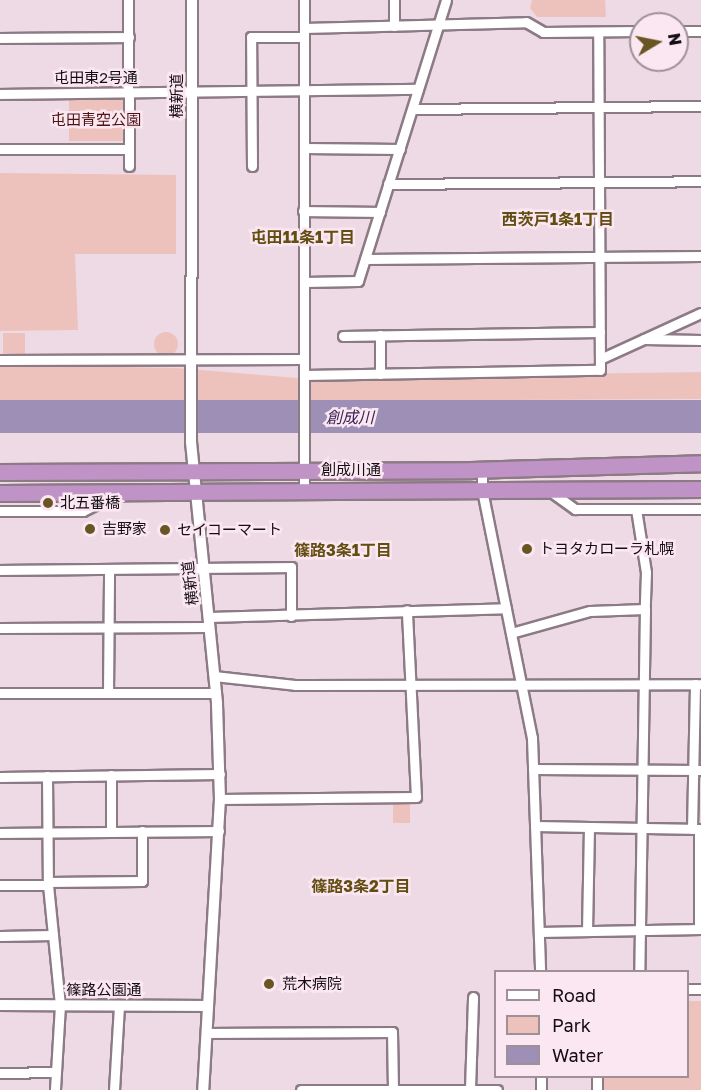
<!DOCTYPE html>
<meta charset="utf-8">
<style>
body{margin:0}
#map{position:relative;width:701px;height:1090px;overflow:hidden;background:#eedae5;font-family:"Golos Text","Noto Sans JP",sans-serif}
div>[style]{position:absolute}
.green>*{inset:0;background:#edc2bd;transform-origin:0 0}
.round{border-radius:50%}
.water>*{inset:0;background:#9d8fb6;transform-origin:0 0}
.roads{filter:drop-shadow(2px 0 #8c7a84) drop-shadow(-2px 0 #8c7a84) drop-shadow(0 2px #8c7a84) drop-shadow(0 -2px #8c7a84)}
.minor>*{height:9px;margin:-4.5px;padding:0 4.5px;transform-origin:4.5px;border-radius:4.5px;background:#fff}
.tertiary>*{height:10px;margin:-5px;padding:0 5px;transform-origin:5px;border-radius:5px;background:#fff}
.trunk>*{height:15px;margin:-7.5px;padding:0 7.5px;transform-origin:7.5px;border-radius:7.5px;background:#c093c7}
.dots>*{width:16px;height:16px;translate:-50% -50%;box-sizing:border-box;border:3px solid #fbe7f2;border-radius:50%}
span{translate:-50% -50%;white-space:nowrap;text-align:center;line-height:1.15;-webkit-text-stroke:5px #fbe7f2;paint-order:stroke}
.street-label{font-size:15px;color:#140d11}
.park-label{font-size:15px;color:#4e1312}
.poi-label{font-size:15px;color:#140d11}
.left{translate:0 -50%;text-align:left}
.neighbourhood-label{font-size:16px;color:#634e12;font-weight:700}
.water-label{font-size:16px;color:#3a2456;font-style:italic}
.legend{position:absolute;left:494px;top:970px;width:195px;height:108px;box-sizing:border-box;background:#fbe7f2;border:2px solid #9f9098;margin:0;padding:8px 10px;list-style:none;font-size:18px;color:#140d11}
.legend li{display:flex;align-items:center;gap:12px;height:30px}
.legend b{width:30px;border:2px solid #9f9098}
.north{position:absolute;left:629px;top:12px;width:60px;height:60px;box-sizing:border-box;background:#fbe7f2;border:2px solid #9f9098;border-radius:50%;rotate:80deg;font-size:16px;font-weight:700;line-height:24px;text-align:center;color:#140d11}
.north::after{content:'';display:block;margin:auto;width:21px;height:27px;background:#685523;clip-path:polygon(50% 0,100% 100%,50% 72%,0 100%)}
</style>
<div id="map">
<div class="green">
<i style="clip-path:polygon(532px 0,605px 0,606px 17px,537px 17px,530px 8px)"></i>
<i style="left:69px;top:98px;width:55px;height:43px"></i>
<i style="clip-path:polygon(0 173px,176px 175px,176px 254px,75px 254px,78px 330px,0 331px)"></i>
<i class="round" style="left:154px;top:332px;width:24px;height:24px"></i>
<i style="left:3px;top:333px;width:22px;height:22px"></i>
<i style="clip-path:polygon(0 365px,176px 368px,298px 378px,701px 372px,701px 399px,0 403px)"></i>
<i style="left:393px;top:802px;width:17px;height:21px"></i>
<i style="clip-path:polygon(688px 1001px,701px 1001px,701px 1090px,604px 1090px,604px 1077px,688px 1076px)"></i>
</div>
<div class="water">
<i style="left:701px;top:400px;width:33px;height:701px;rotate:90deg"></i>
</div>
<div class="roads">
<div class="minor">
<i style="left:128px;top:0;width:166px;rotate:89.7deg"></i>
<i style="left:394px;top:26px;width:26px;rotate:-90deg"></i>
<i style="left:304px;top:28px;width:222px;rotate:-1.5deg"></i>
<i style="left:526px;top:22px;width:20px;rotate:30deg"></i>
<i style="left:543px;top:32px;width:98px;rotate:-0.6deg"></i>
<i style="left:677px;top:31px;width:24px"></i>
<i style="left:0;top:38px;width:129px;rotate:-0.4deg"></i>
<i style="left:0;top:94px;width:418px;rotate:-0.7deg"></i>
<i style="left:413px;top:109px;width:288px;rotate:-0.6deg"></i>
<i style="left:304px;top:148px;width:96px;rotate:0.6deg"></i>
<i style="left:0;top:149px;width:129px"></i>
<i style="left:252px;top:166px;width:129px;rotate:-90.4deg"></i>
<i style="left:251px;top:37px;width:53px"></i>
<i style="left:388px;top:184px;width:313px;rotate:-0.5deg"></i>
<i style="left:303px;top:211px;width:77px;rotate:0.7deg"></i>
<i style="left:365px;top:259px;width:336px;rotate:-0.5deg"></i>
<i style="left:304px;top:282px;width:54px;rotate:-1.1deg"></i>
<i style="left:358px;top:281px;width:294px;rotate:-72.6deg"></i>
<i style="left:380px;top:335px;width:39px;rotate:90deg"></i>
<i style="left:343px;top:336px;width:257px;rotate:-0.9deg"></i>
<i style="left:644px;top:339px;width:57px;rotate:1deg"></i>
<i style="left:600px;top:359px;width:111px;rotate:-24.5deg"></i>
<i style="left:0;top:360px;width:304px;rotate:-0.2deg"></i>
<i style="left:304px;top:375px;width:296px;rotate:-1deg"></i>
<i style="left:600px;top:370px;width:338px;rotate:-90.3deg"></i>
<i style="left:482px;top:470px;width:20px;rotate:90deg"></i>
<i style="left:482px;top:490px;width:253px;rotate:78.6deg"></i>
<i style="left:532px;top:738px;width:234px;rotate:88deg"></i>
<i style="left:304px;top:491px;width:491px;rotate:-90deg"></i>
<i style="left:550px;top:491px;width:31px;rotate:36deg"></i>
<i style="left:575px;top:509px;width:126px"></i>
<i style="left:636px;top:509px;width:64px;rotate:81deg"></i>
<i style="left:646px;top:572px;width:37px;rotate:92deg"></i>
<i style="left:0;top:511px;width:83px"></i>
<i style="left:83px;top:511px;width:37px;rotate:-27deg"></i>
<i style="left:0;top:570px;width:291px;rotate:-0.6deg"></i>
<i style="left:291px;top:567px;width:49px;rotate:90deg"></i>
<i style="left:209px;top:617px;width:297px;rotate:-1.7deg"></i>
<i style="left:0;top:628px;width:209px;rotate:-0.3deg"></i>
<i style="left:511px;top:633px;width:82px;rotate:-15.6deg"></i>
<i style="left:590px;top:611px;width:55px;rotate:-2.1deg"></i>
<i style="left:645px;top:609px;width:363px;rotate:90.9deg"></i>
<i style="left:214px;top:676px;width:81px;rotate:6.3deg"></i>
<i style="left:295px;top:685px;width:406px;rotate:-0.1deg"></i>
<i style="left:0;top:693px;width:216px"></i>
<i style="left:108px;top:693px;width:123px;rotate:-89.5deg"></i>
<i style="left:533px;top:769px;width:168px;rotate:0.3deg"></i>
<i style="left:47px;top:776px;width:109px;rotate:89.5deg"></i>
<i style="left:48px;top:885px;width:121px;rotate:84.3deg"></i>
<i style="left:60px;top:1005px;width:85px;rotate:93.4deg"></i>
<i style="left:0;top:777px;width:220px;rotate:-0.8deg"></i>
<i style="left:220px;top:799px;width:196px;rotate:-0.6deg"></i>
<i style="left:416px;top:797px;width:187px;rotate:-92.8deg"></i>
<i style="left:535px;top:826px;width:166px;rotate:1deg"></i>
<i style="left:692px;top:829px;width:145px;rotate:-88.8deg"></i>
<i style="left:699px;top:829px;width:100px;rotate:90deg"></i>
<i style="left:111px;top:832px;width:57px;rotate:-90deg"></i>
<i style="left:0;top:833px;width:219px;rotate:-0.5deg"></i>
<i style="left:48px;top:882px;width:94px;rotate:-0.6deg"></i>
<i style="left:142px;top:881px;width:50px;rotate:-90deg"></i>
<i style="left:0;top:885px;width:48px"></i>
<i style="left:587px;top:931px;width:103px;rotate:-88.9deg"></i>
<i style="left:539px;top:932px;width:162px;rotate:-1.1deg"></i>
<i style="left:0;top:936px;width:53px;rotate:-1.1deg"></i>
<i style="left:688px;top:989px;width:13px"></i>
<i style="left:206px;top:1033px;width:186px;rotate:-0.3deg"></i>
<i style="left:392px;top:1032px;width:58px;rotate:89deg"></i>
<i style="left:0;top:1073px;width:56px;rotate:-1deg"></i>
<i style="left:541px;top:1076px;width:14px;rotate:90deg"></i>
<i style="left:597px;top:1076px;width:14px;rotate:90deg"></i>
<i style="left:470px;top:1089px;width:92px;rotate:-88.1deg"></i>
<i style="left:114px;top:1090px;width:85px;rotate:-86.6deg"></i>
<i style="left:301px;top:1090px;width:196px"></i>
</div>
<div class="tertiary">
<i style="left:192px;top:0;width:442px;rotate:90.1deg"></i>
<i style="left:191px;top:442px;width:263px;rotate:84.3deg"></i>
<i style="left:217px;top:704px;width:95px;rotate:88.2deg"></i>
<i style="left:220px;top:799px;width:291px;rotate:93.3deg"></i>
<i style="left:0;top:1005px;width:208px;rotate:0.3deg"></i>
</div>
<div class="trunk">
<i style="left:0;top:472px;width:471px;rotate:-0.2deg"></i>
<i style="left:471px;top:470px;width:230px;rotate:-1.7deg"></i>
<i style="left:0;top:493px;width:701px;rotate:-0.33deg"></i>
</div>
</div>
<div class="dots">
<i style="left:48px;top:503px;background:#685523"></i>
<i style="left:90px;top:529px;background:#685523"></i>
<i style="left:165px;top:530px;background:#685523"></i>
<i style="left:527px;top:549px;background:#685523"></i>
<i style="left:269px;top:984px;background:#685523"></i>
</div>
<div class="street-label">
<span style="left:96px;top:78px">屯田東2号通</span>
<span style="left:177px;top:96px;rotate:-90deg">横新道</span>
<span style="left:351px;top:470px">創成川通</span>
<span style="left:190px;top:583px;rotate:-97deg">横新道</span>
<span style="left:104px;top:990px">篠路公園通</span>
</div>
<div class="park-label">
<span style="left:96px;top:120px">屯田青空公園</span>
</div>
<div class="poi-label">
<span class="left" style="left:60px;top:503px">北五番橋</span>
<span class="left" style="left:102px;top:529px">吉野家</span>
<span class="left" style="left:177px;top:530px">セイコーマート</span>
<span class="left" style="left:539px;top:549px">トヨタカローラ札幌</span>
<span class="left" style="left:282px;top:984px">荒木病院</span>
</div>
<div class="neighbourhood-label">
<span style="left:558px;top:219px">西茨戸1条1丁目</span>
<span style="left:303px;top:237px">屯田11条1丁目</span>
<span style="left:343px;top:550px">篠路3条1丁目</span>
<span style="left:361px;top:886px">篠路3条2丁目</span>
</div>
<div class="water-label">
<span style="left:350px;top:417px">創成川</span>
</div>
<ul class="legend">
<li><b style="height:8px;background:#fff"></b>Road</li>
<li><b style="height:16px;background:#edc2bd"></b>Park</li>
<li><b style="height:16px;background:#9d8fb6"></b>Water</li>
</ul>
<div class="north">N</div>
</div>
